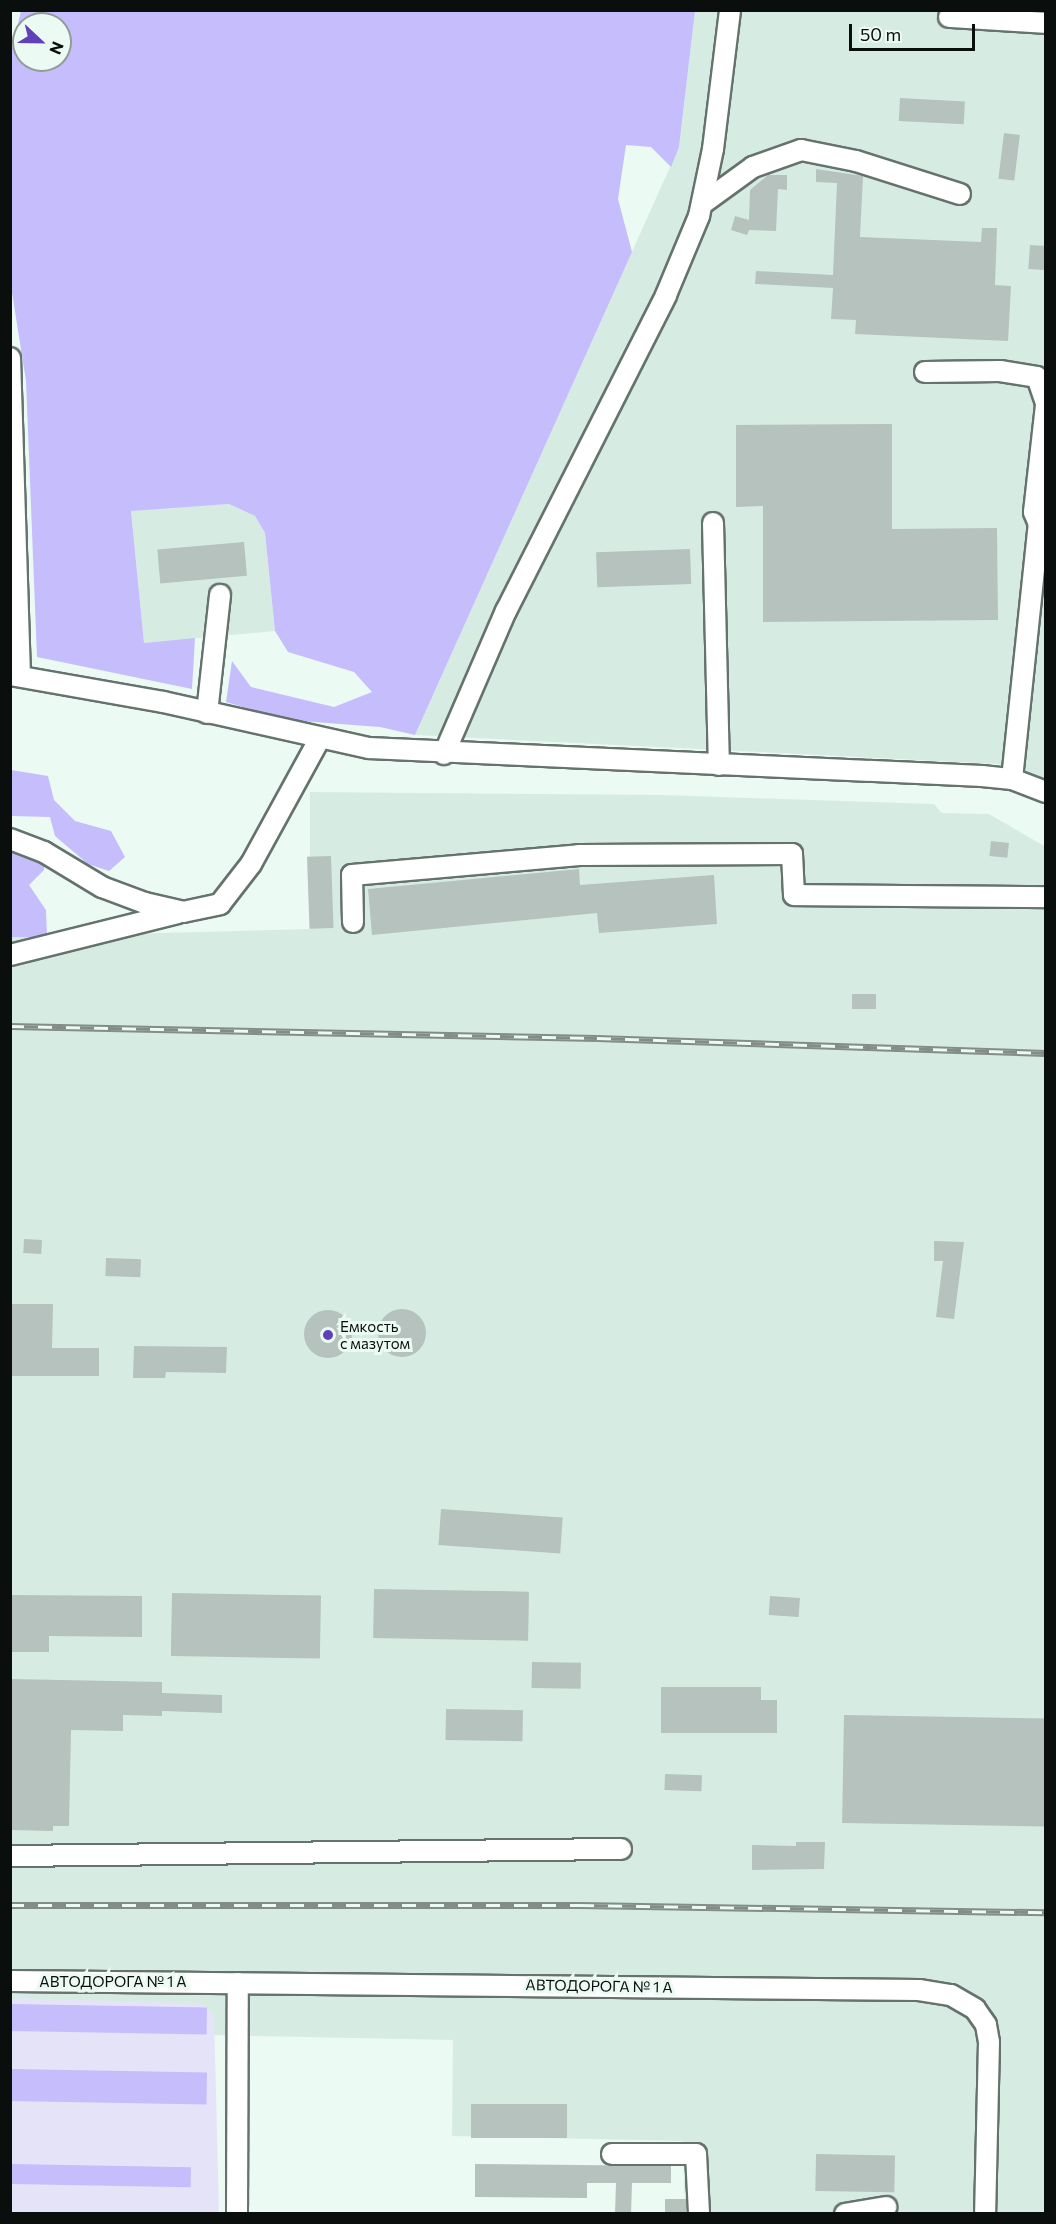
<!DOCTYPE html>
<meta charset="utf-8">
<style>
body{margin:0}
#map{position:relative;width:1056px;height:2224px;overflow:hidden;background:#ecfaf4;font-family:Commissioner,sans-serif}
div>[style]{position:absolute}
.built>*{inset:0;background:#d6ece3}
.green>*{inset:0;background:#e5e3f8}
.forest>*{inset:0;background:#c5bdfc;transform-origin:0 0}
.building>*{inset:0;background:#b5c2bd;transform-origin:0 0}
.round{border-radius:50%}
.roads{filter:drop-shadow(2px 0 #65726d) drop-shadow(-2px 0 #65726d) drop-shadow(0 2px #65726d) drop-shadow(0 -2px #65726d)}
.minor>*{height:20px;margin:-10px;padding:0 10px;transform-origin:10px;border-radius:10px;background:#fff}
.rail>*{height:7px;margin-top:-3.5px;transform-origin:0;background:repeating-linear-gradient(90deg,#ecfaf4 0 14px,#838c88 0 28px);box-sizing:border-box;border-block:2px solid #838c88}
.dots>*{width:16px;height:16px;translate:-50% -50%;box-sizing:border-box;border:3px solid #ecfaf4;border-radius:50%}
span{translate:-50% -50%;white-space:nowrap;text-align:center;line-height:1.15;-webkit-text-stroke:6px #ecfaf4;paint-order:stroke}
.poi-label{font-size:15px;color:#0a0e0c}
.left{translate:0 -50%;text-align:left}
.street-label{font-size:15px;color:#0a0e0c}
.frame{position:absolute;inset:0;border:12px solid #0a0e0c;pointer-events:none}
.north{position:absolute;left:12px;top:12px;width:60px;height:60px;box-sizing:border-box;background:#ecfaf4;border:2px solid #929c97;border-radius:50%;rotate:112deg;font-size:16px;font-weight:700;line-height:24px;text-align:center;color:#0a0e0c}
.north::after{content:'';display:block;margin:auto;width:21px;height:27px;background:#6141ba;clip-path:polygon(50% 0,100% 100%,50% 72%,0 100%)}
.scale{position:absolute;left:849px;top:24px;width:126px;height:27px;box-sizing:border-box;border:3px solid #0a0e0c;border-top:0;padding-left:8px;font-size:18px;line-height:21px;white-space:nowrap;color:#0a0e0c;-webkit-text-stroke:4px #ecfaf4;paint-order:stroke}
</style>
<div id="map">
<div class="built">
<i style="clip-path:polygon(695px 11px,1045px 11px,1045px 783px,998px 764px,415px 735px,679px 147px)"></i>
<i style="clip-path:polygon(229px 504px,255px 516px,265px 533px,275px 631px,144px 643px,131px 510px)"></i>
<i style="clip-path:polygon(310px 792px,662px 795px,934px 804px,942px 813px,989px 814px,1046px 847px,1045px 2213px,685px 2213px,683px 2141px,452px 2136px,453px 2040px,11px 2031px,11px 937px,310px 929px)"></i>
</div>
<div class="green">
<i style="clip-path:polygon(11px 1998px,186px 2003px,203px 2004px,214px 2015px,219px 2213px,11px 2214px)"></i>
</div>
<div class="forest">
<i style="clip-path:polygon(evenodd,21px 11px,695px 11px,679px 147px,671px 167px,651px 147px,626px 145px,618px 199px,632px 252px,415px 735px,380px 727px,288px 720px,226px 702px,232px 661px,251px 687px,334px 707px,372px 692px,354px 672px,288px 652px,275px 631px,265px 533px,255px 516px,229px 504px,131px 511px,144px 643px,195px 638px,192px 689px,37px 657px,26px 381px,10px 280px,10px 57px,21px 11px,24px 24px,60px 24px,60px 60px,24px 60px,24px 24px)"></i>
<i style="clip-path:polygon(11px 770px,48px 776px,54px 800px,75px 821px,111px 831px,125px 857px,109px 871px,88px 864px,55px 836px,50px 817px,11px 816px)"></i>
<i style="clip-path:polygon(10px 833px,45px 842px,44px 870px,29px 885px,46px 910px,47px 937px,11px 937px)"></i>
<i style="left:11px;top:2004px;width:196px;height:27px;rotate:1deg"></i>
<i style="left:11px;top:2069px;width:196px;height:32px;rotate:1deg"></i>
<i style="left:11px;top:2164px;width:180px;height:20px;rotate:1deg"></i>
</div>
<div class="building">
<i style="left:900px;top:98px;width:65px;height:23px;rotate:3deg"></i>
<i style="left:1004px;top:133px;width:16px;height:46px;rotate:7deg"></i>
<i style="clip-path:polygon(816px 169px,863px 176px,860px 237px,981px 242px,982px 228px,997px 228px,995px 285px,1011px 286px,1008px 341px,855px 334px,856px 320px,831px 319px,833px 288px,755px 284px,756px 271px,833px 275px,837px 183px,816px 182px)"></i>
<i style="clip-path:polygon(768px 175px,787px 175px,787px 190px,778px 189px,776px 231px,749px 230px,747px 235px,731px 230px,735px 216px,749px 220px,750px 190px)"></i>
<i style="left:1030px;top:245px;width:16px;height:24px;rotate:4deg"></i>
<i style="clip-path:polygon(892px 424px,892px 529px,997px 528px,998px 620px,763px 622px,763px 506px,736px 507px,736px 425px)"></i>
<i style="left:244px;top:542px;width:34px;height:87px;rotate:85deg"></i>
<i style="left:690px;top:549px;width:35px;height:94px;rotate:88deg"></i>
<i style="left:991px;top:841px;width:18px;height:15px;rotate:6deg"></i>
<i style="left:331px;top:856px;width:72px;height:24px;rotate:88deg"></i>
<i style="clip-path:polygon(579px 869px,580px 885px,714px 875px,717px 924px,599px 933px,597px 913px,372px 935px,368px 889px)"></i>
<i style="left:852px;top:994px;width:24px;height:15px"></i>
<i style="left:24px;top:1239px;width:18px;height:14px;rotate:3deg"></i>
<i style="clip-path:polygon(934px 1241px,964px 1242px,954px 1319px,936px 1317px,943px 1261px,934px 1261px)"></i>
<i style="left:106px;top:1258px;width:35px;height:18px;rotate:2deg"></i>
<i style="clip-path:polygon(10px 1304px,53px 1304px,52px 1348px,99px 1348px,99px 1376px,10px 1376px)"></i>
<i class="round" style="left:378px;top:1309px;width:48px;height:48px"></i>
<i class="round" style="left:304px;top:1310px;width:48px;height:48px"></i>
<i style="clip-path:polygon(134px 1346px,227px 1347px,226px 1373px,166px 1372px,165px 1378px,133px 1378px)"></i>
<i style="left:441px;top:1509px;width:122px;height:36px;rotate:4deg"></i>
<i style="left:374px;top:1589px;width:155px;height:49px;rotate:1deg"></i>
<i style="left:172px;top:1593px;width:149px;height:63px;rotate:1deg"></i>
<i style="clip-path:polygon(10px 1595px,142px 1596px,142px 1637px,49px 1636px,49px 1652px,10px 1652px)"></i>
<i style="left:770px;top:1596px;width:30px;height:19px;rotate:4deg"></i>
<i style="left:532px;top:1662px;width:49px;height:26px;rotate:1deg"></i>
<i style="clip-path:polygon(10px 1679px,162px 1682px,162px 1693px,222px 1695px,222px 1713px,162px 1711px,162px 1716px,123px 1715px,123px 1731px,71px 1730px,69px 1826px,53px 1826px,53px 1831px,10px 1830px)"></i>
<i style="clip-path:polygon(661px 1687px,761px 1687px,761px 1700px,777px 1700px,777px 1733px,661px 1733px)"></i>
<i style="left:446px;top:1709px;width:77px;height:31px;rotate:1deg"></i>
<i style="left:844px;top:1715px;width:202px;height:108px;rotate:1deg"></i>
<i style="left:665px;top:1774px;width:37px;height:16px;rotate:2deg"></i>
<i style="clip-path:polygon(796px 1842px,825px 1842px,824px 1869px,752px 1870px,752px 1845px,796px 1846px)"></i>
<i style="left:471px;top:2104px;width:96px;height:34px"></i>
<i style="left:816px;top:2154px;width:79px;height:37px;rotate:1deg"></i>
<i style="clip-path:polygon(475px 2164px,671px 2166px,671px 2183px,632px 2183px,631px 2214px,615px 2214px,616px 2183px,587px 2183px,587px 2198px,475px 2197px)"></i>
<i style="left:665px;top:2199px;width:21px;height:15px"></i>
</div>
<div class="roads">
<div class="minor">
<i style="left:949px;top:17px;width:97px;rotate:3.5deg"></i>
<i style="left:702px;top:204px;width:63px;rotate:-36deg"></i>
<i style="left:753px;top:167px;width:51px;rotate:-19.5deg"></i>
<i style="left:801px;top:150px;width:56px;rotate:11.3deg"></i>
<i style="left:856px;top:161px;width:109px;rotate:17.6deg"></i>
<i style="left:10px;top:358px;width:317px;rotate:88.2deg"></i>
<i style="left:925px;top:372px;width:75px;rotate:-0.8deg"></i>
<i style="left:1000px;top:371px;width:37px;rotate:9deg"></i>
<i style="left:1037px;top:377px;width:28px;rotate:71deg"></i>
<i style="left:713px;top:523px;width:242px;rotate:88.6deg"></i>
<i style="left:10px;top:675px;width:155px;rotate:10deg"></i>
<i style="left:163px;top:702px;width:211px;rotate:12.6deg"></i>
<i style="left:369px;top:748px;width:614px;rotate:2.62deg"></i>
<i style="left:982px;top:776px;width:30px;rotate:6deg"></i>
<i style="left:1012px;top:779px;width:36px;rotate:21deg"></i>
<i style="left:207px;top:713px;width:119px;rotate:-83.7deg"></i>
<i style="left:444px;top:754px;width:156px;rotate:-66.6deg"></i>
<i style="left:506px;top:611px;width:354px;rotate:-63.1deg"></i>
<i style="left:666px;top:295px;width:86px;rotate:-67.3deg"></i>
<i style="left:699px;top:216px;width:68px;rotate:-78.2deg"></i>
<i style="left:713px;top:149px;width:140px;rotate:-83deg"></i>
<i style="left:1012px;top:779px;width:256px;rotate:-84deg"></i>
<i style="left:1039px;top:524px;width:13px;rotate:-113deg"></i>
<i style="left:1034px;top:512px;width:108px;rotate:-83.6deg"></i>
<i style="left:10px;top:839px;width:36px;rotate:21deg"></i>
<i style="left:44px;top:852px;width:68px;rotate:31.1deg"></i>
<i style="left:102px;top:887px;width:46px;rotate:20.4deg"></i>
<i style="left:145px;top:903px;width:39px;rotate:13deg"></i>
<i style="left:183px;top:912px;width:38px;rotate:-12deg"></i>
<i style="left:220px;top:904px;width:51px;rotate:-52.2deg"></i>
<i style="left:251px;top:864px;width:144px;rotate:-61.3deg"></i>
<i style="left:353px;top:922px;width:47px;rotate:-91.2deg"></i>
<i style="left:352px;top:875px;width:228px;rotate:-5deg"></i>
<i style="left:579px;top:855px;width:213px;rotate:-0.3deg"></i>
<i style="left:792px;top:854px;width:41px;rotate:87.2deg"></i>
<i style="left:794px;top:895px;width:252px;rotate:0.5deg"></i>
<i style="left:10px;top:955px;width:173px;rotate:-14deg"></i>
<i style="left:10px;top:1856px;width:611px;rotate:-0.66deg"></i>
<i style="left:10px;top:1981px;width:909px;rotate:0.57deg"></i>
<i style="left:919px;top:1990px;width:32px;rotate:9deg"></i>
<i style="left:951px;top:1995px;width:28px;rotate:30deg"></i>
<i style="left:975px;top:2009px;width:19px;rotate:55deg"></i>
<i style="left:986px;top:2025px;width:17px;rotate:80deg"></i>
<i style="left:989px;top:2042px;width:172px;rotate:91.3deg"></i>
<i style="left:612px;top:2154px;width:84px"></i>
<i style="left:696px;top:2154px;width:60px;rotate:87.1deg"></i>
<i style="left:237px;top:2214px;width:231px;rotate:-89.8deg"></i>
<i style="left:845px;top:2214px;width:42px;rotate:-9.7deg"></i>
</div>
</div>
<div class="rail">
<i style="left:10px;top:1026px;width:587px;rotate:1.17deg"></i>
<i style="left:597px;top:1038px;width:449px;rotate:1.9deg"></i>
<i style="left:10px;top:1905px;width:570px"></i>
<i style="left:580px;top:1905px;width:466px;rotate:0.9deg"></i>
</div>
<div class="dots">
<i style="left:328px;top:1335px;background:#6141ba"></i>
</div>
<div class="poi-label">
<span class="left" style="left:340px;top:1335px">Емкость<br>с мазутом</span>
</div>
<div class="street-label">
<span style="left:113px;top:1982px">АВТОДОРОГА № 1 А</span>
<span style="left:599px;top:1986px;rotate:1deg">АВТОДОРОГА № 1 А</span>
</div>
<div class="frame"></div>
<div class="north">N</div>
<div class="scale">50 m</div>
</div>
